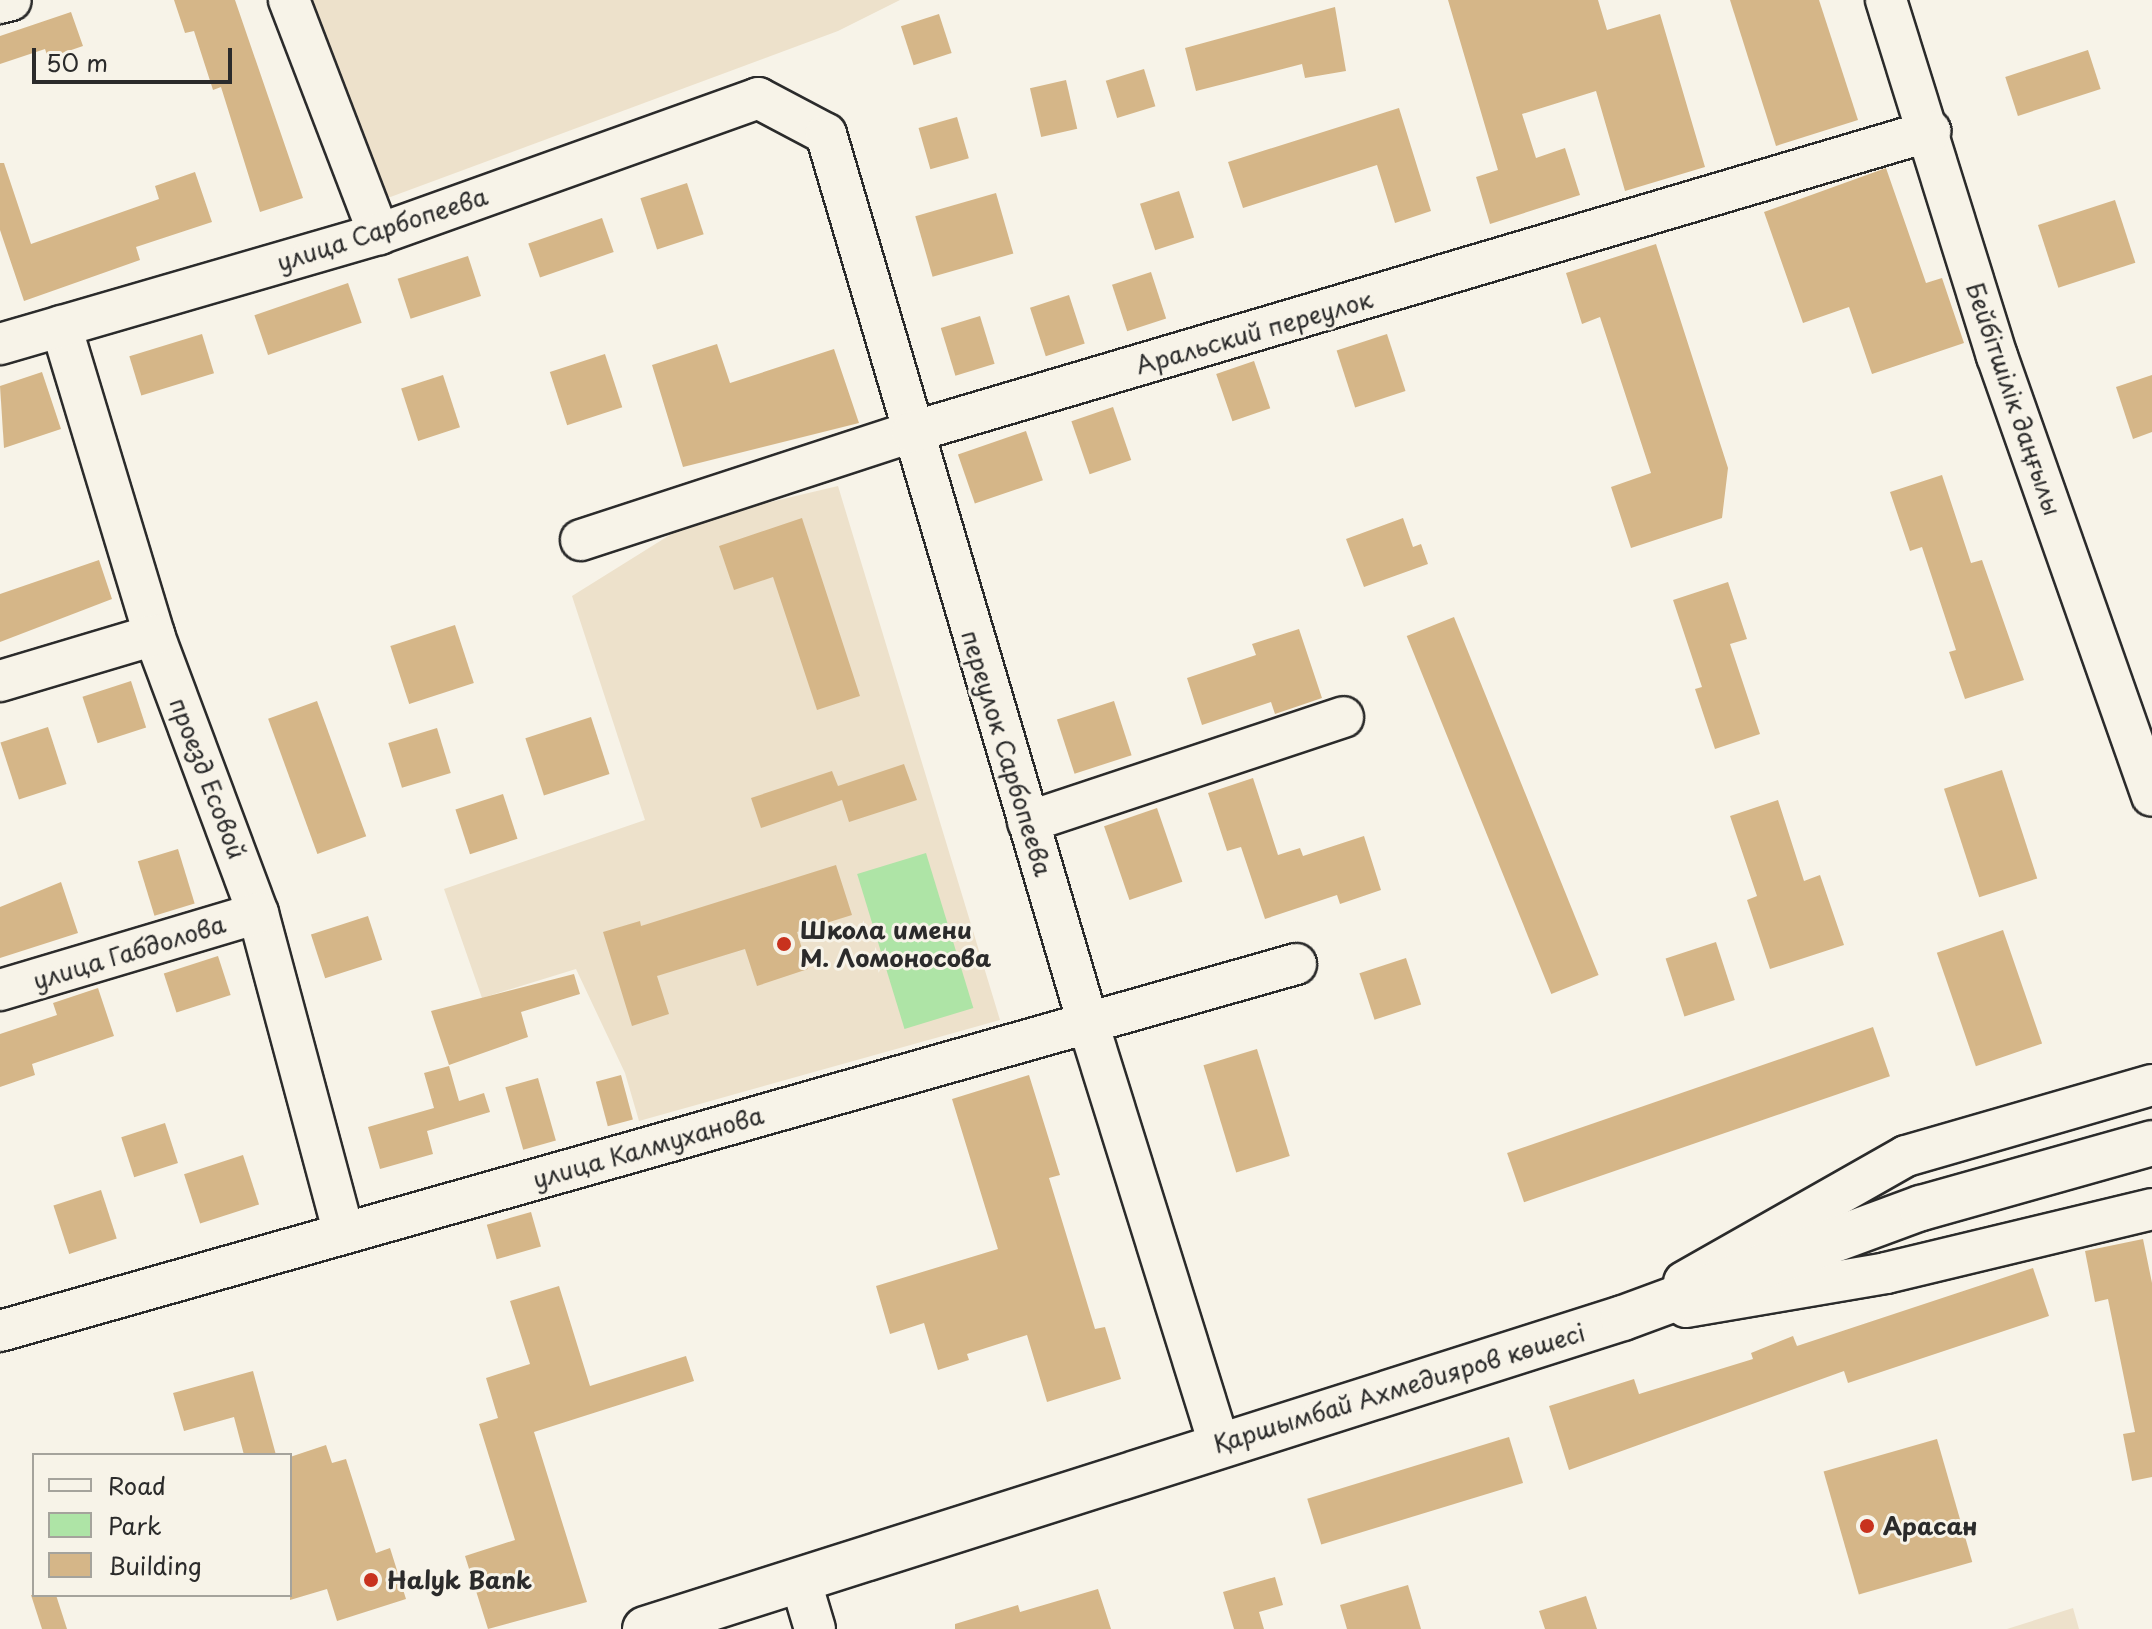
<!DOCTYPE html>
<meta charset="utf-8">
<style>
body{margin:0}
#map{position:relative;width:2152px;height:1629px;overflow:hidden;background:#f7f3e8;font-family:"Playpen Sans",sans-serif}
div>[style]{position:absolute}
.built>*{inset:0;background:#ede1cb}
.green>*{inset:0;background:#aee4a6;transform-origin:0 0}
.building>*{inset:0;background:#d5b688;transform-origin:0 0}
.roads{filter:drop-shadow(2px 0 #2b2b2b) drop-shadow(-2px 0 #2b2b2b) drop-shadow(0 2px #2b2b2b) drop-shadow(0 -2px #2b2b2b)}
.minor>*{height:40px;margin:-20px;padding:0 20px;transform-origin:20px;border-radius:20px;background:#f7f3e8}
.major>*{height:44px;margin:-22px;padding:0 22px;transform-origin:22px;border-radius:22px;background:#f7f3e8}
.dots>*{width:22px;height:22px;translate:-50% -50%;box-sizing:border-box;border:4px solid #f7f3e8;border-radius:50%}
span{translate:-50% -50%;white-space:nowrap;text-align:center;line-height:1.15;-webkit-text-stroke:6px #f7f3e8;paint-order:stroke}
.street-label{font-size:24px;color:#2b2b2b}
.poi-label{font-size:24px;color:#2b2b2b;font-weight:700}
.left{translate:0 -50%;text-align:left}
.legend{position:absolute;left:32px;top:1453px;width:260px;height:144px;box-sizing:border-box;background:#f7f3e8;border:2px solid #a5a39c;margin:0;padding:10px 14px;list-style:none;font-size:24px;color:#2b2b2b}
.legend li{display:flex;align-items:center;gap:16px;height:40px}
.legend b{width:40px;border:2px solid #a5a39c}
.scale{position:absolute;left:32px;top:48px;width:200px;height:36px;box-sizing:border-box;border:4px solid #2b2b2b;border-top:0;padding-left:10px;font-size:24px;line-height:28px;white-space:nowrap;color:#2b2b2b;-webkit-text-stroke:6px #f7f3e8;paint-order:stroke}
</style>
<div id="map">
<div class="built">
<i style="clip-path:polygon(309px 0,900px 0,838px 31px,385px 199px)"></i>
<i style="clip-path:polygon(838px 486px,1000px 1020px,639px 1121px,625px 1073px,576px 969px,482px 998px,444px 889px,645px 820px,572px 596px,673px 533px,741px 509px)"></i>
<i style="clip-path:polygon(2073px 1608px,2079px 1629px,2007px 1629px)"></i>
</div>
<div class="green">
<i style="left:926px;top:853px;width:162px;height:72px;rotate:73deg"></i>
</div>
<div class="building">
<i style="clip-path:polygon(174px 0,235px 0,303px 198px,260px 212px,221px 87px,213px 90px,194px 31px,185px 33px)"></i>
<i style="clip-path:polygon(1448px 0,1598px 0,1607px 30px,1660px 14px,1705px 167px,1625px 191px,1596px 91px,1522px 114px,1536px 158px,1565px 148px,1580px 195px,1490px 224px,1476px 177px,1498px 170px)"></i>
<i style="clip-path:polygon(1730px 0,1819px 0,1858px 120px,1776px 146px)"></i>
<i style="clip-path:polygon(1335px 7px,1346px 71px,1305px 78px,1302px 64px,1196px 91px,1185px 48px)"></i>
<i style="clip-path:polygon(71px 12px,83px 46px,48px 58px,45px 49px,0 64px,0 36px)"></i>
<i style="left:939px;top:14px;width:41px;height:40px;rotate:72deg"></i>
<i style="left:2088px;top:50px;width:41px;height:87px;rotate:72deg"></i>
<i style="left:1144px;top:69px;width:39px;height:40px;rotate:73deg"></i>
<i style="left:1066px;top:80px;width:50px;height:37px;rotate:77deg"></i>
<i style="clip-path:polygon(1399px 108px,1431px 211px,1395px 223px,1377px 165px,1243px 208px,1228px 162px)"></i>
<i style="left:957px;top:117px;width:43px;height:40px;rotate:74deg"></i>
<i style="clip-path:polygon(0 163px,4px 163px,31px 244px,159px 199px,155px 186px,195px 172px,212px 222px,136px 247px,140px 260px,24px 301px,0 230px)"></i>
<i style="clip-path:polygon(1886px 168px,1926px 283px,1942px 278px,1964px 343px,1872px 374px,1849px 307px,1803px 323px,1764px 212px)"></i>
<i style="left:687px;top:183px;width:54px;height:49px;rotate:72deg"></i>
<i style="left:1179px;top:191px;width:49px;height:41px;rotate:72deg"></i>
<i style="left:996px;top:193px;width:63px;height:84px;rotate:74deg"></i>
<i style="left:2115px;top:200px;width:66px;height:81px;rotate:72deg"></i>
<i style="left:602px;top:218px;width:36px;height:78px;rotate:71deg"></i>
<i style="clip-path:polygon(1656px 244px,1728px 468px,1722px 518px,1631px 548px,1611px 487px,1651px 473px,1600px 317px,1582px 324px,1566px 273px)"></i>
<i style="left:468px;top:256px;width:42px;height:74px;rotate:72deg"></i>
<i style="left:1151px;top:272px;width:49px;height:41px;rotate:72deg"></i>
<i style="left:348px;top:283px;width:42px;height:99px;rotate:71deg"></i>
<i style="left:1069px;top:295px;width:51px;height:41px;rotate:72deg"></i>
<i style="left:980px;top:316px;width:50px;height:41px;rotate:73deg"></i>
<i style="left:202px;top:334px;width:41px;height:76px;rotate:73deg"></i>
<i style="left:1387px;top:334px;width:60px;height:53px;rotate:72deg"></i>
<i style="clip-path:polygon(717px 344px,730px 383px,834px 349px,859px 423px,683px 467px,652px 365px)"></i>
<i style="left:605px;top:354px;width:56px;height:58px;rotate:72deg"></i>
<i style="left:1254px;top:361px;width:50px;height:40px;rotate:71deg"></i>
<i style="clip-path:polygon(42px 372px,61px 429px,4px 448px,0 386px)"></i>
<i style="left:443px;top:375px;width:55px;height:44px;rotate:72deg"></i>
<i style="clip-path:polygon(2152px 375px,2152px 432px,2133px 439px,2116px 387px)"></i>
<i style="left:1113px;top:407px;width:56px;height:44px;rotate:71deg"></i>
<i style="left:1026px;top:431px;width:52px;height:72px;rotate:71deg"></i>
<i style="clip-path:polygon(1942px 475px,1971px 563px,1982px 560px,2024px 680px,1965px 699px,1949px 652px,1956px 650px,1922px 547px,1910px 551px,1890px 492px)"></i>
<i style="clip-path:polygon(802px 518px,860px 696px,817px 710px,773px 577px,734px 590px,719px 546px)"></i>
<i style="clip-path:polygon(1403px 518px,1413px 547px,1421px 544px,1428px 564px,1364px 587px,1346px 539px)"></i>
<i style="clip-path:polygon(99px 560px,112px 599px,0 642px,0 594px)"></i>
<i style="clip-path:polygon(1728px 582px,1747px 639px,1730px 644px,1760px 734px,1715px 749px,1695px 689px,1702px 687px,1673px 600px)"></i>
<i style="left:1454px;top:617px;width:386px;height:51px;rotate:68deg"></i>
<i style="left:455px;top:625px;width:61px;height:68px;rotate:72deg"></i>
<i style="clip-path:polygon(1299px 629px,1322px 698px,1275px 714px,1271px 702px,1202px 725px,1187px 678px,1256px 655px,1252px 644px)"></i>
<i style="left:131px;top:681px;width:49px;height:51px;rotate:72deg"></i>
<i style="left:317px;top:701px;width:144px;height:52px;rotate:70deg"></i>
<i style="left:1114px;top:701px;width:57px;height:60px;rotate:72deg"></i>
<i style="left:591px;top:717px;width:60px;height:69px;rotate:72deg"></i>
<i style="left:48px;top:727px;width:60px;height:50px;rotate:72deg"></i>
<i style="left:437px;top:728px;width:47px;height:51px;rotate:73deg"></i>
<i style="clip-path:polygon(904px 764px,917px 800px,849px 822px,842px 800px,761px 828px,751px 798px,832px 771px,838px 786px)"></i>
<i style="left:2002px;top:770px;width:114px;height:61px;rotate:72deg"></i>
<i style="clip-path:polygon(1253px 778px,1278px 855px,1300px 848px,1303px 856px,1364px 836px,1381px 890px,1340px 904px,1337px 895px,1265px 919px,1241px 847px,1227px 851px,1208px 793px)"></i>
<i style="left:503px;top:794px;width:47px;height:50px;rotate:72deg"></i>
<i style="clip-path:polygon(1778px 800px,1804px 881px,1820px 875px,1844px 945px,1770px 969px,1747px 900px,1757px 896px,1730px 816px)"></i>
<i style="left:1157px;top:808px;width:78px;height:56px;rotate:71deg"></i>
<i style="left:178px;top:849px;width:57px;height:42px;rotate:73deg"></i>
<i style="clip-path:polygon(836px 865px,852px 915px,797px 932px,808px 969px,757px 986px,745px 949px,657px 976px,669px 1014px,632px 1026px,603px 932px,640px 921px,641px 926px)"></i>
<i style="clip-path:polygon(61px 882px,78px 933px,0 958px,0 907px)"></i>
<i style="left:368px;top:916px;width:46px;height:60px;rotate:72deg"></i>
<i style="left:2003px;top:930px;width:120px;height:70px;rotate:71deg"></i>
<i style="left:1716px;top:942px;width:61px;height:53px;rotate:72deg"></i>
<i style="left:218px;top:956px;width:41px;height:57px;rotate:72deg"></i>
<i style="left:1406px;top:958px;width:49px;height:49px;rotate:72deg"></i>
<i style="clip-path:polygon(574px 974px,580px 994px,521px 1012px,528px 1037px,449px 1065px,431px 1011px)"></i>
<i style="clip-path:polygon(98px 988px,114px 1036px,32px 1064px,35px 1075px,0 1087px,0 1034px,57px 1015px,53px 1003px)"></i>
<i style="left:1873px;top:1027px;width:52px;height:387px;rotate:71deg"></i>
<i style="left:1257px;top:1049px;width:112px;height:56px;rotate:73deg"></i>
<i style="clip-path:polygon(449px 1066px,459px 1101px,484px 1093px,490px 1112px,427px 1131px,433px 1154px,380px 1169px,368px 1127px,434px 1108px,424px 1073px)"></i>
<i style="left:621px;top:1075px;width:46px;height:26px;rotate:75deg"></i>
<i style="clip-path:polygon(1029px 1075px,1060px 1175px,1049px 1178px,1095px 1329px,1105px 1327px,1121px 1379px,1047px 1402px,1027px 1335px,967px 1354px,969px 1360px,938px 1370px,924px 1323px,890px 1334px,876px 1286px,998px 1249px,952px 1099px)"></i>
<i style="left:538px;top:1078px;width:65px;height:34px;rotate:74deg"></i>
<i style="left:165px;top:1123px;width:42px;height:46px;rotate:72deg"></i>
<i style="left:243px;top:1155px;width:52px;height:62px;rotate:72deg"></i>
<i style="left:101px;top:1190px;width:51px;height:50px;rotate:72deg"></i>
<i style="left:531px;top:1212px;width:36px;height:46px;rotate:74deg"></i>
<i style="clip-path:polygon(2143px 1239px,2152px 1283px,2152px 1477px,2132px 1481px,2123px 1434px,2135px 1432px,2108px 1299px,2095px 1302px,2085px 1251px)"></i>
<i style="clip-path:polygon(2033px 1268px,2049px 1316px,1848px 1383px,1844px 1371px,1569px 1470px,1549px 1406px,1634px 1379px,1639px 1394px,1753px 1359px,1751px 1353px,1793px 1336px,1797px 1346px)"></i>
<i style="clip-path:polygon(559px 1286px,590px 1386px,686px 1356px,694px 1381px,534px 1432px,587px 1602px,488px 1629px,465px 1556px,515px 1540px,479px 1424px,498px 1418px,486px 1378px,530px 1364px,510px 1301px)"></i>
<i style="clip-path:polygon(253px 1371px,276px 1455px,244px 1455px,234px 1417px,184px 1431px,173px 1393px)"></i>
<i style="left:1509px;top:1437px;width:48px;height:211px;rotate:73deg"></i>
<i style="left:1937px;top:1439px;width:128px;height:118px;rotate:74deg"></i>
<i style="clip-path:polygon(326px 1445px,332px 1463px,346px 1459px,376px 1553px,390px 1548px,406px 1599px,337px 1621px,327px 1589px,290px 1600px,290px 1457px)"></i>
<i style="clip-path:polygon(1275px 1577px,1283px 1605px,1259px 1612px,1264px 1629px,1234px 1629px,1223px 1592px)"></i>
<i style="clip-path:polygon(1408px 1585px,1421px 1629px,1347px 1629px,1340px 1605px)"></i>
<i style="clip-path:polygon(1098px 1589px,1111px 1629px,955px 1629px,955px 1624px,1018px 1605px,1020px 1612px)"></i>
<i style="clip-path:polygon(31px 1595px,56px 1595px,67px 1629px,42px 1629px)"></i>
<i style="clip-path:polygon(1586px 1596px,1597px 1629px,1545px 1629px,1539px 1611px)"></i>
</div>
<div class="roads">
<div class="minor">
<i style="left:289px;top:0;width:251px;rotate:69deg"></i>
<i style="left:1886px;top:0;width:373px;rotate:72.7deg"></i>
<i style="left:1997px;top:356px;width:466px;rotate:70.6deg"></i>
<i style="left:0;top:3px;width:11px;rotate:-15deg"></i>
<i style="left:61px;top:326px;width:323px;rotate:73.2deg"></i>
<i style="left:154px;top:635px;width:297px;rotate:69.5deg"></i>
<i style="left:258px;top:913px;width:331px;rotate:75deg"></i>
<i style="left:0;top:344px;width:395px;rotate:-16.2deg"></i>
<i style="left:379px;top:234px;width:403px;rotate:-19.7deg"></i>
<i style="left:758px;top:98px;width:77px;rotate:27.9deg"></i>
<i style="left:826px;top:134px;width:927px;rotate:73.58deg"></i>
<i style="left:1088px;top:1023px;width:441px;rotate:72.7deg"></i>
<i style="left:581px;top:540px;width:348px;rotate:-18.1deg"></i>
<i style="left:912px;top:432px;width:1062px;rotate:-16.47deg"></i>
<i style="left:0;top:681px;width:161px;rotate:-16.6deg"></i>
<i style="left:1028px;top:822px;width:332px;rotate:-18.4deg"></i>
<i style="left:0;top:990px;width:269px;rotate:-16.6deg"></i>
<i style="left:1684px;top:1282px;width:255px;rotate:-29.6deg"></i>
<i style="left:1906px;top:1156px;width:256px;rotate:-16.1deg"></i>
<i style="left:1686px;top:1307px;width:203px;rotate:-9.6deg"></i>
<i style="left:1886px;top:1273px;width:274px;rotate:-13.5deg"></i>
<i style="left:0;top:1331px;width:1347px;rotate:-15.81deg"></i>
<i style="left:800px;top:1579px;width:52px;rotate:73.3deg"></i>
</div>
<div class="major">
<i style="left:645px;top:1629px;width:1026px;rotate:-17.64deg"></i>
<i style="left:1623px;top:1318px;width:318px;rotate:-20.3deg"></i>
<i style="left:1921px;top:1208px;width:240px;rotate:-15.7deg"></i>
</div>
</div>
<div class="dots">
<i style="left:784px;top:944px;background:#c8321e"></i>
<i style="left:1867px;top:1526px;background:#c8321e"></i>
<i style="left:371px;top:1580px;background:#c8321e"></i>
</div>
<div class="street-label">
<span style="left:382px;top:229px;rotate:-18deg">улица Сарбопеева</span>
<span style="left:1254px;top:332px;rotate:-16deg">Аральский переулок</span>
<span style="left:2014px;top:399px;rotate:71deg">Бейбітшілік даңғылы</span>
<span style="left:1007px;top:753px;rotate:73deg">переулок Сарбопеева</span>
<span style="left:208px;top:778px;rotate:69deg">проезд Есовой</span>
<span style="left:129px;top:952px;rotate:-17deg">улица Габдолова</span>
<span style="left:648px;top:1147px;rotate:-16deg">улица Калмуханова</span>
<span style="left:1399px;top:1388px;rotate:-17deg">Қаршымбай Ахмедияров көшесі</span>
</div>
<div class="poi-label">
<span class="left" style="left:800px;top:944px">Школа имени<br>М. Ломоносова</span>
<span class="left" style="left:1883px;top:1526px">Арасан</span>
<span class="left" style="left:387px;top:1580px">Halyk Bank</span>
</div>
<ul class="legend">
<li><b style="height:10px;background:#f7f3e8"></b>Road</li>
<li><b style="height:22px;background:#aee4a6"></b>Park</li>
<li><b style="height:22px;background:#d5b688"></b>Building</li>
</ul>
<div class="scale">50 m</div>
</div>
